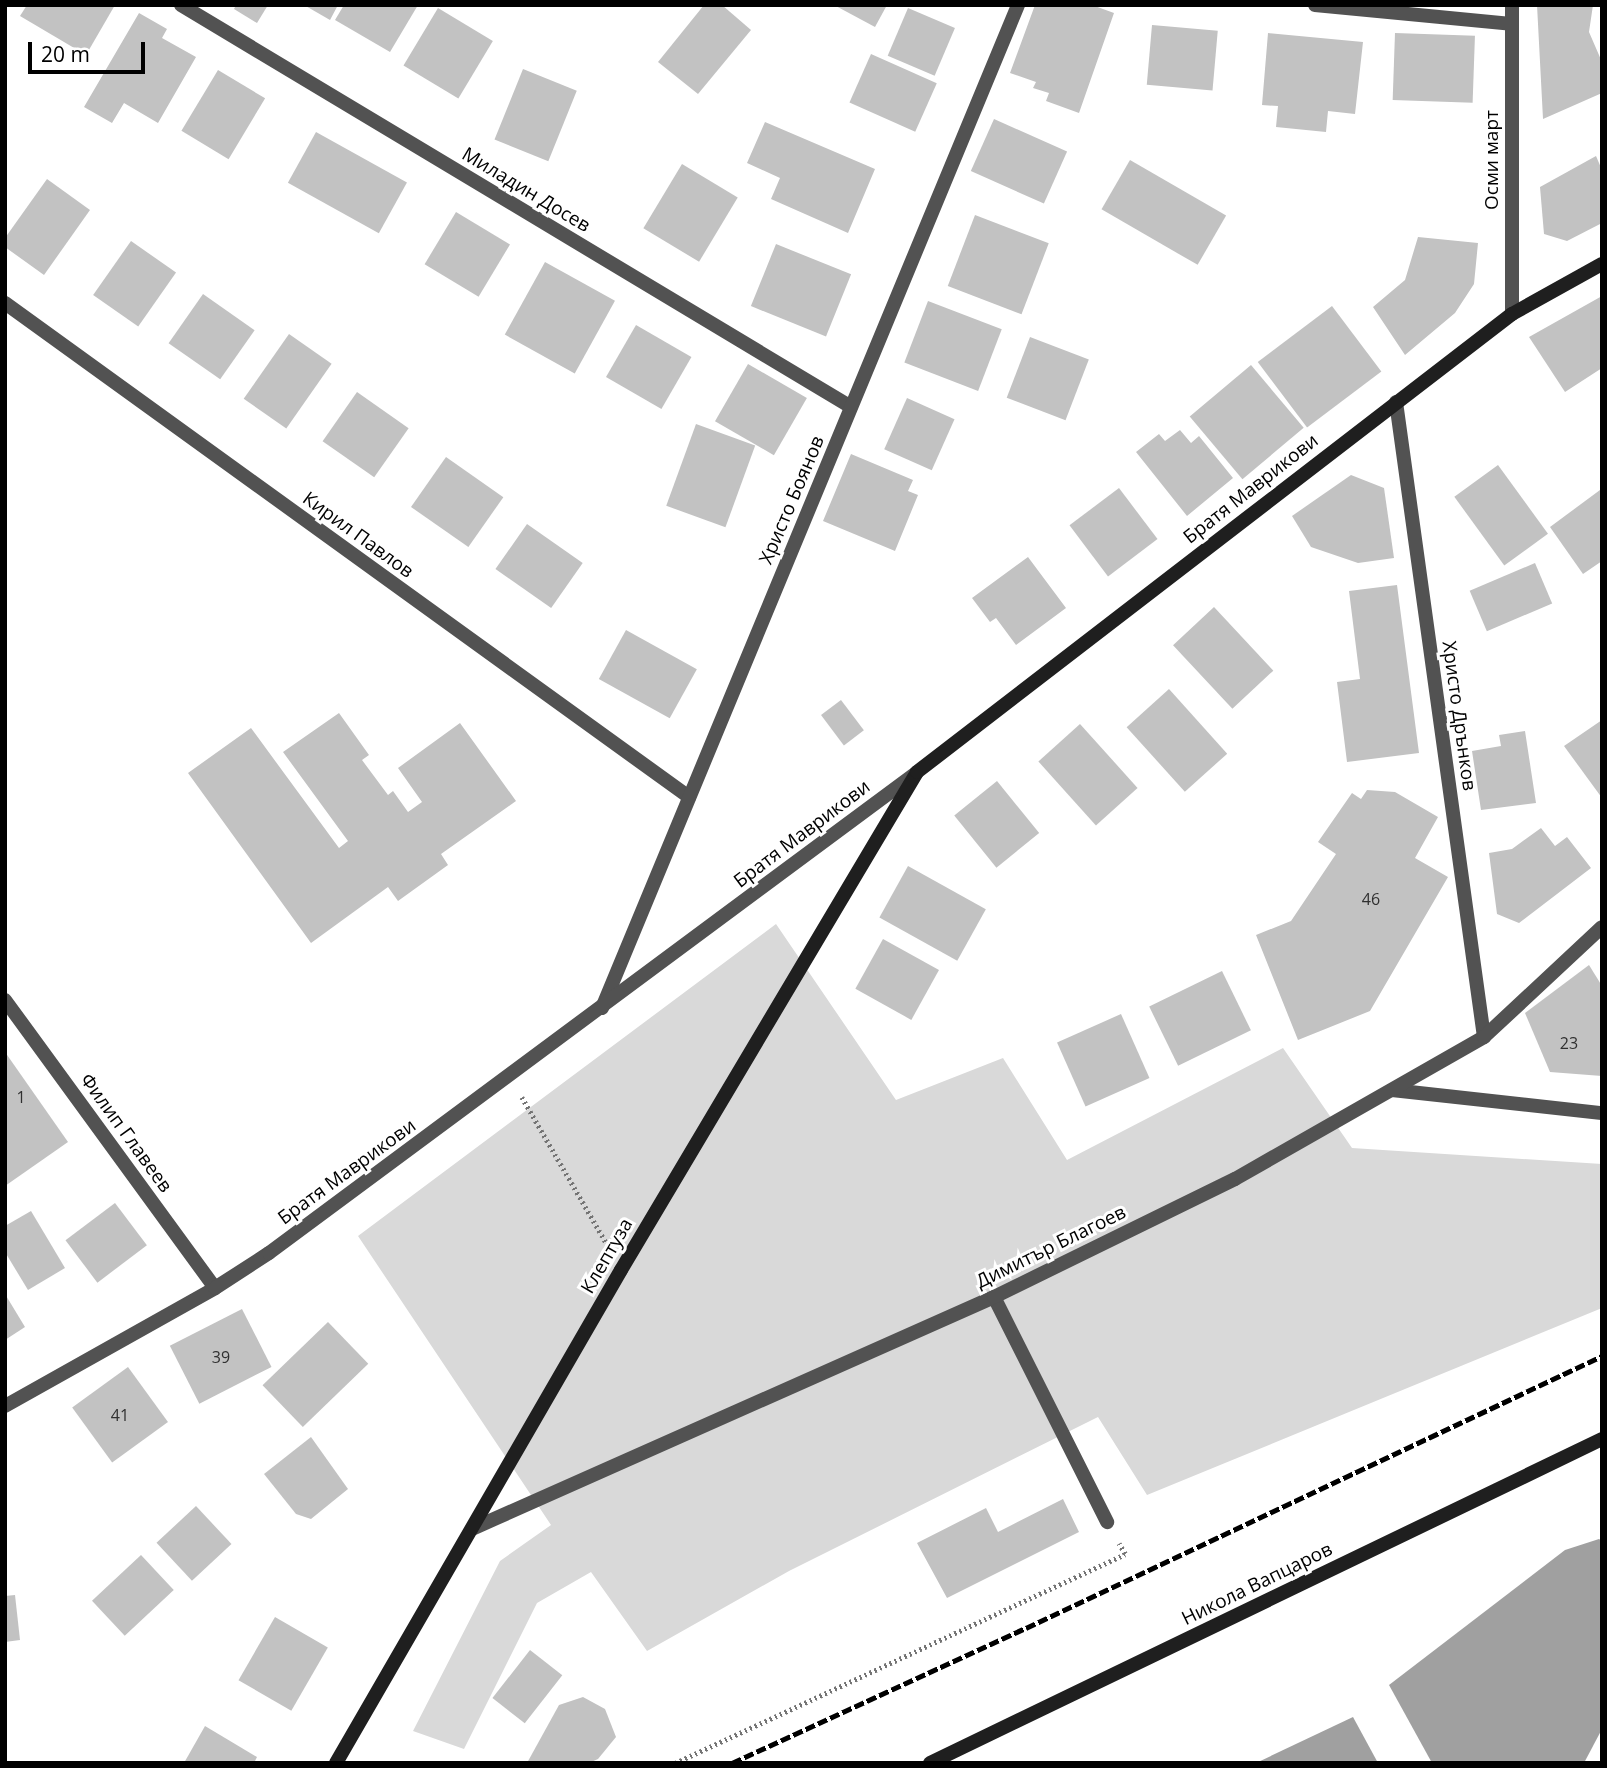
<!DOCTYPE html>
<meta charset="utf-8">
<style>
body{margin:0}
#map{position:relative;width:1607px;height:1768px;overflow:hidden;background:#fff;font-family:"Open Sans",sans-serif}
div>[style]{position:absolute}
.green>*{inset:0;background:#d9d9d9}
.water>*{inset:0;background:#a0a0a0}
.building>*{inset:0;background:#c2c2c2;transform-origin:0 0}
.path>*{height:4.5px;margin-top:-2.25px;transform-origin:0;background:repeating-linear-gradient(90deg,#747474 0 2px,transparent 0 5.5px)}
.lane>*{height:14px;margin:-7px;padding:0 7px;transform-origin:7px;border-radius:7px;background:#525252}
.street>*{height:14px;margin:-7px;padding:0 7px;transform-origin:7px;border-radius:7px;background:#525252}
.secondary>*{height:14px;margin:-7px;padding:0 7px;transform-origin:7px;border-radius:7px;background:#1f1f1f}
.rail>*{height:5px;margin-top:-2.5px;transform-origin:0;background:repeating-linear-gradient(90deg,#000 0 10px,transparent 0 13.5px)}
span{translate:-50% -50%;white-space:nowrap;text-align:center;line-height:1.15;-webkit-text-stroke:6px #fff;paint-order:stroke}
.number-label{font-size:16px;color:#303030}
.number-label span{-webkit-text-stroke-width:0}
.street-label{font-size:19px;color:#000}
.frame{position:absolute;inset:0;border:7px solid #000;pointer-events:none}
.scale{position:absolute;left:28px;top:42px;width:117px;height:32px;box-sizing:border-box;border:4px solid #000;border-top:0;padding-left:9px;font-size:21px;line-height:24px;white-space:nowrap;color:#000;-webkit-text-stroke:5px #fff;paint-order:stroke}
</style>
<div id="map">
<div class="green">
<i style="clip-path:polygon(776px 924px,896px 1100px,1003px 1058px,1067px 1160px,1283px 1048px,1352px 1148px,1602px 1164px,1602px 1308px,1147px 1495px,1098px 1417px,789px 1571px,647px 1651px,591px 1572px,537px 1603px,464px 1749px,413px 1731px,500px 1561px,551px 1525px,358px 1236px)"></i>
</div>
<div class="water">
<i style="clip-path:polygon(1599px 1539px,1602px 1541px,1602px 1729px,1584px 1763px,1432px 1763px,1389px 1685px,1565px 1550px)"></i>
<i style="clip-path:polygon(1353px 1717px,1378px 1763px,1256px 1763px)"></i>
</div>
<div class="building">
<i style="clip-path:polygon(27px 5px,115px 5px,86px 55px,20px 16px)"></i>
<i style="clip-path:polygon(236px 5px,268px 5px,257px 23px,234px 9px)"></i>
<i style="clip-path:polygon(304px 5px,338px 5px,330px 20px)"></i>
<i style="clip-path:polygon(344px 5px,418px 5px,390px 52px,335px 20px)"></i>
<i style="clip-path:polygon(704px 5px,722px 5px,751px 30px,698px 94px,658px 62px)"></i>
<i style="clip-path:polygon(834px 5px,887px 5px,875px 27px)"></i>
<i style="clip-path:polygon(1035px 5px,1092px 5px,1114px 13px,1079px 113px,1046px 101px,1049px 93px,1033px 88px,1036px 82px,1010px 73px)"></i>
<i style="clip-path:polygon(1537px 5px,1593px 5px,1589px 32px,1602px 62px,1602px 93px,1543px 119px)"></i>
<i style="left:438px;top:8px;width:64px;height:67px;rotate:31deg"></i>
<i style="left:908px;top:8px;width:51px;height:52px;rotate:23deg"></i>
<i style="clip-path:polygon(139px 13px,167px 29px,162px 38px,196px 57px,158px 123px,124px 103px,112px 123px,84px 107px)"></i>
<i style="left:1152px;top:25px;width:66px;height:60px;rotate:5deg"></i>
<i style="clip-path:polygon(1268px 33px,1363px 42px,1355px 114px,1328px 111px,1326px 132px,1276px 127px,1278px 106px,1262px 105px)"></i>
<i style="left:1395px;top:33px;width:80px;height:67px;rotate:2deg"></i>
<i style="left:871px;top:54px;width:72px;height:53px;rotate:24deg"></i>
<i style="left:523px;top:69px;width:58px;height:76px;rotate:22deg"></i>
<i style="left:218px;top:70px;width:55px;height:71px;rotate:31deg"></i>
<i style="left:994px;top:119px;width:80px;height:57px;rotate:24deg"></i>
<i style="clip-path:polygon(765px 122px,875px 169px,848px 233px,771px 199px,780px 178px,747px 163px)"></i>
<i style="left:316px;top:132px;width:104px;height:58px;rotate:29deg"></i>
<i style="clip-path:polygon(1596px 156px,1602px 170px,1602px 223px,1567px 241px,1544px 234px,1540px 187px)"></i>
<i style="left:1130px;top:160px;width:111px;height:57px;rotate:30deg"></i>
<i style="left:682px;top:164px;width:65px;height:75px;rotate:31deg"></i>
<i style="clip-path:polygon(47px 179px,90px 210px,44px 275px,5px 247px,5px 238px)"></i>
<i style="left:456px;top:212px;width:63px;height:61px;rotate:31deg"></i>
<i style="left:975px;top:215px;width:79px;height:76px;rotate:21deg"></i>
<i style="clip-path:polygon(1418px 237px,1478px 243px,1474px 284px,1455px 313px,1405px 355px,1373px 307px,1405px 280px)"></i>
<i style="left:131px;top:241px;width:55px;height:66px;rotate:35deg"></i>
<i style="left:776px;top:244px;width:81px;height:67px;rotate:22deg"></i>
<i style="left:545px;top:262px;width:80px;height:83px;rotate:29deg"></i>
<i style="left:203px;top:294px;width:63px;height:60px;rotate:35deg"></i>
<i style="clip-path:polygon(1602px 296px,1602px 368px,1565px 392px,1529px 337px)"></i>
<i style="left:928px;top:301px;width:79px;height:66px;rotate:21deg"></i>
<i style="left:1332px;top:306px;width:82px;height:93px;rotate:53deg"></i>
<i style="left:636px;top:325px;width:64px;height:60px;rotate:30deg"></i>
<i style="left:289px;top:334px;width:52px;height:79px;rotate:35deg"></i>
<i style="left:1030px;top:337px;width:63px;height:65px;rotate:21deg"></i>
<i style="left:748px;top:364px;width:68px;height:66px;rotate:30deg"></i>
<i style="left:1251px;top:365px;width:82px;height:80px;rotate:50deg"></i>
<i style="left:357px;top:392px;width:63px;height:60px;rotate:35deg"></i>
<i style="left:907px;top:398px;width:52px;height:56px;rotate:24deg"></i>
<i style="left:696px;top:424px;width:63px;height:87px;rotate:20deg"></i>
<i style="clip-path:polygon(1180px 430px,1191px 443px,1199px 436px,1233px 478px,1187px 516px,1136px 452px,1159px 434px,1165px 441px)"></i>
<i style="clip-path:polygon(851px 454px,913px 480px,908px 491px,918px 495px,895px 551px,823px 521px)"></i>
<i style="left:446px;top:457px;width:70px;height:61px;rotate:35deg"></i>
<i style="left:1498px;top:465px;width:85px;height:54px;rotate:54deg"></i>
<i style="clip-path:polygon(1351px 475px,1384px 488px,1394px 558px,1358px 563px,1311px 547px,1292px 516px)"></i>
<i style="left:1119px;top:488px;width:64px;height:62px;rotate:53deg"></i>
<i style="clip-path:polygon(1600px 490px,1602px 561px,1583px 574px,1550px 527px)"></i>
<i style="left:527px;top:524px;width:68px;height:55px;rotate:35deg"></i>
<i style="clip-path:polygon(1028px 557px,1066px 608px,1016px 645px,996px 618px,990px 622px,972px 598px)"></i>
<i style="left:1535px;top:563px;width:44px;height:71px;rotate:67deg"></i>
<i style="clip-path:polygon(1397px 585px,1419px 753px,1347px 762px,1337px 682px,1360px 679px,1349px 591px)"></i>
<i style="left:1214px;top:607px;width:87px;height:56px;rotate:47deg"></i>
<i style="left:626px;top:630px;width:81px;height:56px;rotate:29deg"></i>
<i style="left:1169px;top:689px;width:87px;height:57px;rotate:48deg"></i>
<i style="left:841px;top:700px;width:38px;height:25px;rotate:53deg"></i>
<i style="clip-path:polygon(339px 713px,369px 755px,362px 760px,388px 795px,393px 791px,408px 812px,422px 802px,398px 768px,460px 723px,516px 801px,441px 854px,448px 865px,398px 901px,388px 887px,311px 943px,188px 773px,251px 728px,339px 848px,348px 841px,283px 752px)"></i>
<i style="clip-path:polygon(1602px 720px,1602px 798px,1564px 746px)"></i>
<i style="left:1080px;top:724px;width:86px;height:56px;rotate:48deg"></i>
<i style="clip-path:polygon(1525px 731px,1536px 803px,1481px 810px,1472px 751px,1501px 746px,1499px 735px)"></i>
<i style="left:997px;top:781px;width:67px;height:55px;rotate:51deg"></i>
<i style="clip-path:polygon(1367px 790px,1395px 792px,1438px 817px,1415px 858px,1448px 877px,1370px 1011px,1298px 1040px,1256px 935px,1291px 921px,1336px 854px,1318px 842px,1352px 793px,1361px 799px)"></i>
<i style="clip-path:polygon(1541px 828px,1555px 846px,1567px 837px,1591px 868px,1519px 923px,1497px 914px,1489px 853px,1512px 849px)"></i>
<i style="left:908px;top:866px;width:89px;height:59px;rotate:29deg"></i>
<i style="left:883px;top:939px;width:64px;height:57px;rotate:29deg"></i>
<i style="clip-path:polygon(1589px 965px,1602px 986px,1602px 1076px,1550px 1072px,1525px 1013px)"></i>
<i style="left:1222px;top:971px;width:66px;height:81px;rotate:64deg"></i>
<i style="left:1121px;top:1014px;width:70px;height:70px;rotate:66deg"></i>
<i style="clip-path:polygon(5px 1052px,68px 1142px,5px 1186px)"></i>
<i style="left:115px;top:1203px;width:53px;height:62px;rotate:53deg"></i>
<i style="clip-path:polygon(31px 1211px,65px 1268px,28px 1290px,5px 1252px,5px 1226px)"></i>
<i style="clip-path:polygon(5px 1294px,25px 1327px,5px 1340px)"></i>
<i style="left:242px;top:1309px;width:65px;height:81px;rotate:63deg"></i>
<i style="left:328px;top:1322px;width:58px;height:91px;rotate:46deg"></i>
<i style="left:128px;top:1367px;width:68px;height:69px;rotate:54deg"></i>
<i style="clip-path:polygon(311px 1437px,348px 1489px,311px 1519px,296px 1514px,264px 1474px)"></i>
<i style="clip-path:polygon(1063px 1499px,1079px 1532px,947px 1598px,917px 1543px,986px 1508px,998px 1532px)"></i>
<i style="left:196px;top:1506px;width:52px;height:54px;rotate:47deg"></i>
<i style="left:141px;top:1555px;width:48px;height:67px;rotate:47deg"></i>
<i style="clip-path:polygon(15px 1595px,20px 1640px,5px 1642px,5px 1596px)"></i>
<i style="left:275px;top:1617px;width:61px;height:73px;rotate:30deg"></i>
<i style="left:530px;top:1650px;width:41px;height:61px;rotate:38deg"></i>
<i style="clip-path:polygon(583px 1697px,605px 1709px,616px 1737px,598px 1759px,589px 1763px,527px 1763px,559px 1705px)"></i>
<i style="clip-path:polygon(205px 1726px,257px 1757px,254px 1763px,184px 1763px)"></i>
</div>
<div class="path">
<i style="left:522px;top:1097px;width:170px;rotate:60deg"></i>
<i style="left:675px;top:1763px;width:496px;rotate:-24.9deg"></i>
<i style="left:1125px;top:1554px;width:12px;rotate:-121deg"></i>
</div>
<div class="lane">
<i style="left:994px;top:1297px;width:252px;rotate:63.3deg"></i>
</div>
<div class="street">
<i style="left:181px;top:5px;width:781px;rotate:30.96deg"></i>
<i style="left:1315px;top:5px;width:197px;rotate:5.5deg"></i>
<i style="left:5px;top:303px;width:844px;rotate:35.84deg"></i>
<i style="left:1512px;top:314px;width:309px;rotate:-90deg"></i>
<i style="left:1396px;top:402px;width:641px;rotate:82.11deg"></i>
<i style="left:5px;top:1000px;width:356px;rotate:53.9deg"></i>
<i style="left:602px;top:1008px;width:1086px;rotate:-67.47deg"></i>
<i style="left:1392px;top:1090px;width:211px;rotate:6.3deg"></i>
<i style="left:5px;top:1406px;width:241px;rotate:-29.3deg"></i>
<i style="left:215px;top:1288px;width:64px;rotate:-32.9deg"></i>
<i style="left:269px;top:1253px;width:806px;rotate:-36.57deg"></i>
<i style="left:474px;top:1528px;width:569px;rotate:-23.95deg"></i>
<i style="left:994px;top:1297px;width:268px;rotate:-26.1deg"></i>
<i style="left:1235px;top:1179px;width:287px;rotate:-29.7deg"></i>
<i style="left:1484px;top:1037px;width:161px;rotate:-43deg"></i>
</div>
<div class="secondary">
<i style="left:336px;top:1763px;width:569px;rotate:-59.97deg"></i>
<i style="left:621px;top:1270px;width:579px;rotate:-59.27deg"></i>
<i style="left:917px;top:772px;width:751px;rotate:-37.59deg"></i>
<i style="left:1512px;top:314px;width:103px;rotate:-29.1deg"></i>
<i style="left:930px;top:1763px;width:746px;rotate:-25.74deg"></i>
</div>
<div class="rail">
<i style="left:732px;top:1763px;width:324px;rotate:-24.7deg"></i>
<i style="left:1026px;top:1628px;width:637px;rotate:-25.28deg"></i>
</div>
<div class="number-label">
<span style="left:1371px;top:899px">46</span>
<span style="left:1569px;top:1043px">23</span>
<span style="left:21px;top:1097px">1</span>
<span style="left:221px;top:1357px">39</span>
<span style="left:120px;top:1415px">41</span>
</div>
<div class="street-label">
<span style="left:1492px;top:160px;rotate:-90deg">Осми март</span>
<span style="left:526px;top:190px;rotate:31deg">Миладин Досев</span>
<span style="left:1251px;top:489px;rotate:-38deg">Братя Маврикови</span>
<span style="left:792px;top:500px;rotate:-67deg">Христо Боянов</span>
<span style="left:358px;top:535px;rotate:36deg">Кирил Павлов</span>
<span style="left:1459px;top:716px;rotate:82deg">Христо Дрънков</span>
<span style="left:802px;top:834px;rotate:-37deg">Братя Маврикови</span>
<span style="left:126px;top:1133px;rotate:54deg">Филип Главеев</span>
<span style="left:347px;top:1172px;rotate:-36deg">Братя Маврикови</span>
<span style="left:1051px;top:1247px;rotate:-26deg">Димитър Благоев</span>
<span style="left:607px;top:1256px;rotate:-60deg">Клептуза</span>
<span style="left:1257px;top:1584px;rotate:-26deg">Никола Вапцаров</span>
</div>
<div class="frame"></div>
<div class="scale">20 m</div>
</div>
